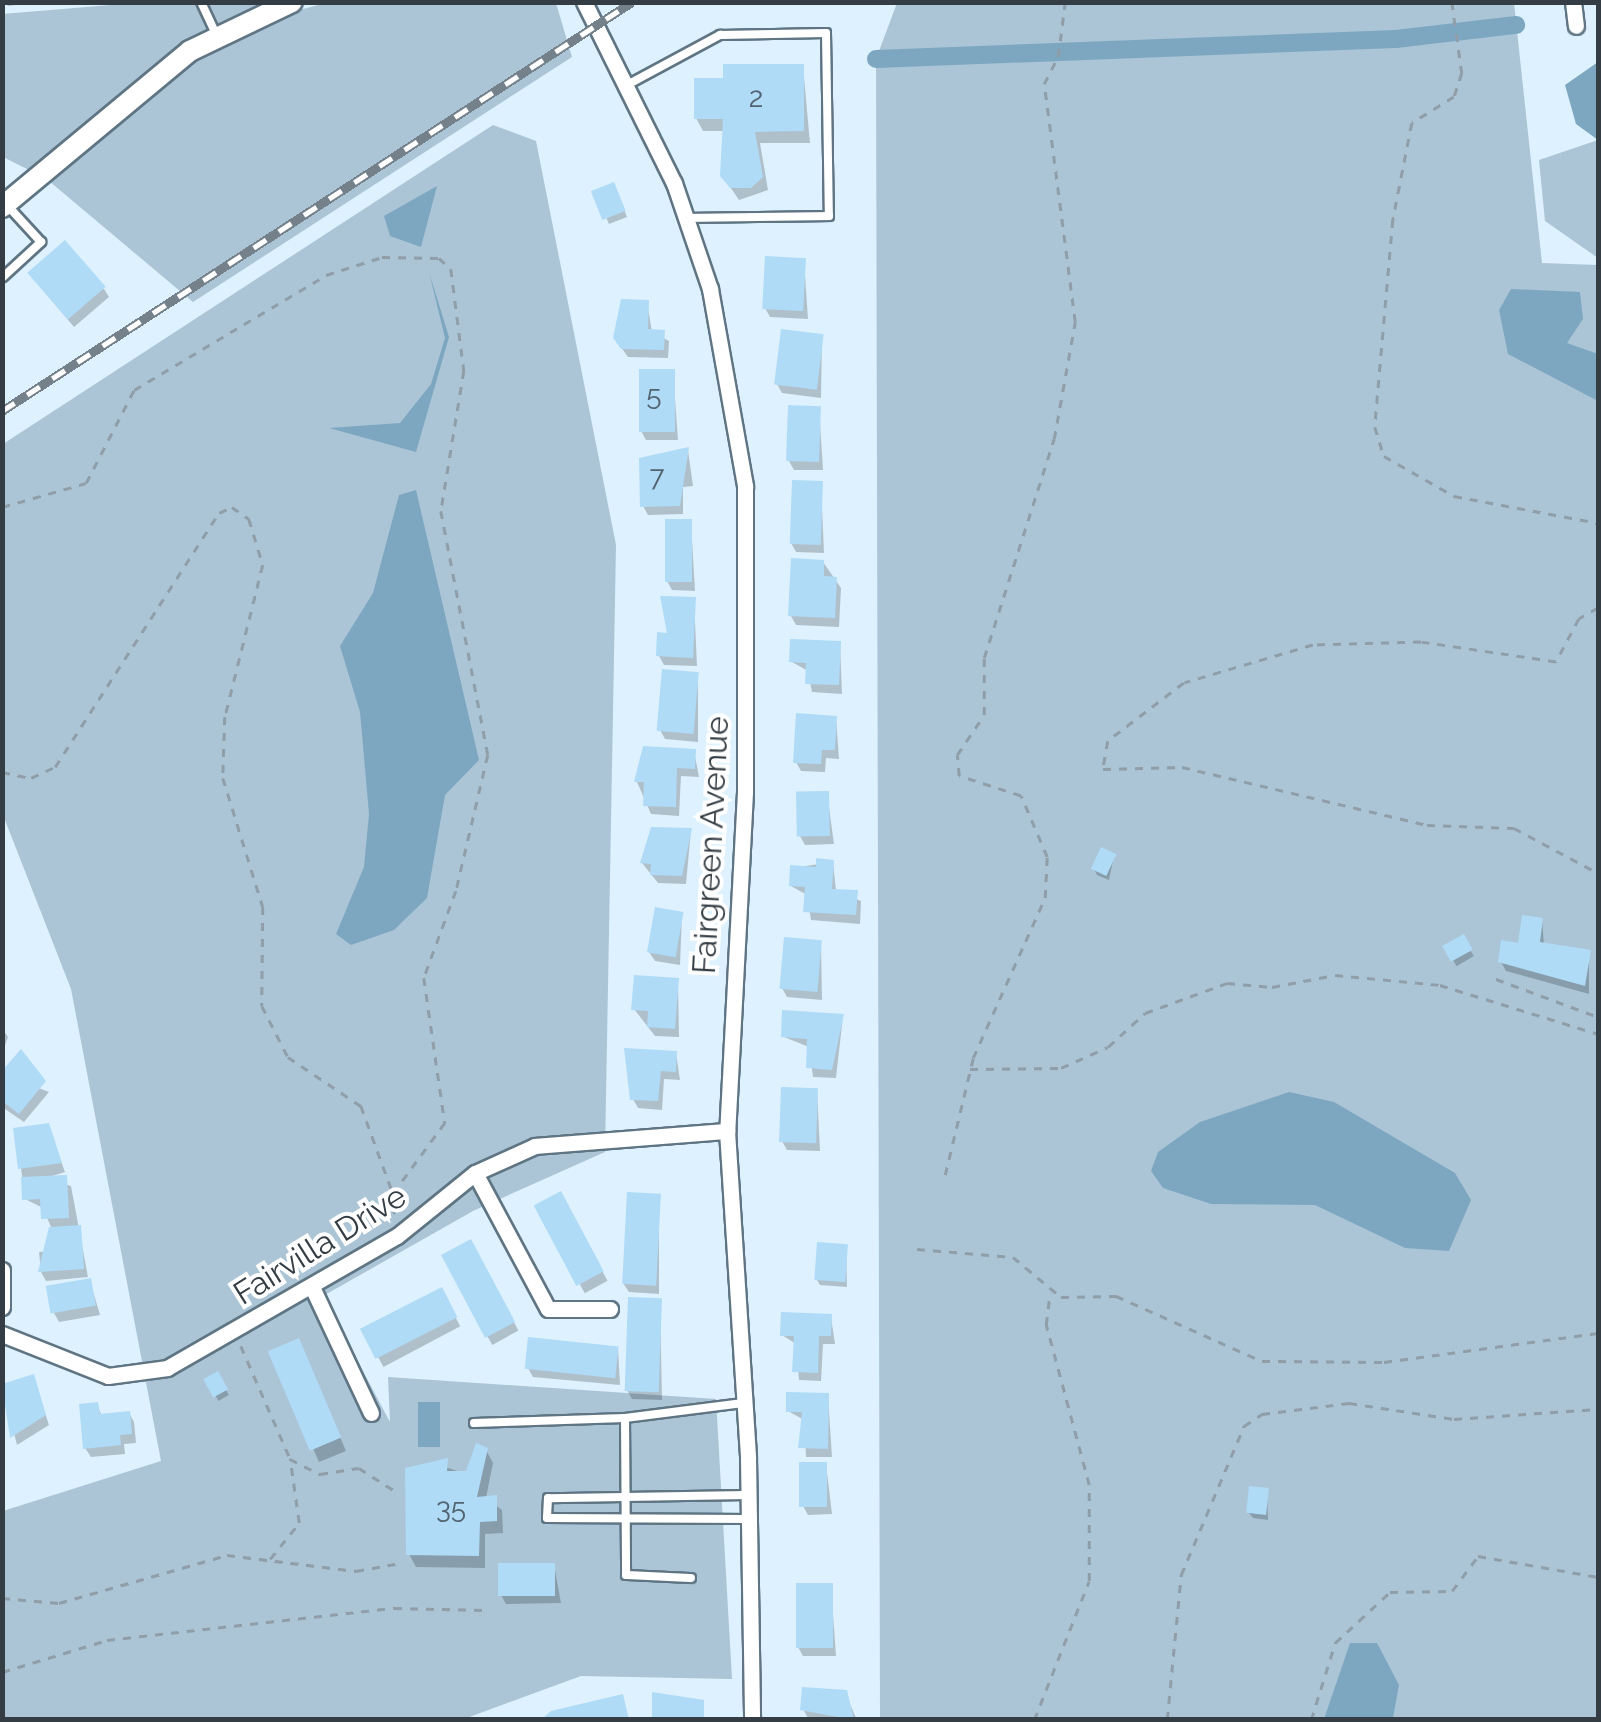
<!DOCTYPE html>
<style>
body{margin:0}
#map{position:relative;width:1601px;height:1722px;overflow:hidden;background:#ddf1fe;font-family:Raleway,sans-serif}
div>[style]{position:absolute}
.green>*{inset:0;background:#abc5d6}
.water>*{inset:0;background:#7da7c1;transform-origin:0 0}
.shadow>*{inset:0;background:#0003;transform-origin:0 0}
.canal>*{height:18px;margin:-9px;padding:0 9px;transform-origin:9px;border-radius:9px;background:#7da7c1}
.building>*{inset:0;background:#afdbf7;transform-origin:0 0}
.path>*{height:2.5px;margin-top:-1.25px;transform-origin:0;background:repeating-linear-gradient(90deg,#8f9ea8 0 8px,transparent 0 16px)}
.roads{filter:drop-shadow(2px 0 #5f7583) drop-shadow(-2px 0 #5f7583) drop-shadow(0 2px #5f7583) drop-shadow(0 -2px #5f7583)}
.service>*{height:8px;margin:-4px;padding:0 4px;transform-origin:4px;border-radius:4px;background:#fff}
.minor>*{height:15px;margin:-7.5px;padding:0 7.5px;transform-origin:7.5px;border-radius:7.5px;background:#fff}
.tertiary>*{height:20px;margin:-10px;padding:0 10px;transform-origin:10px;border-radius:10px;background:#fff}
.rail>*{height:9px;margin-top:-4.5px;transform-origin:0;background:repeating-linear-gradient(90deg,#fff 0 15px,#74818b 0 30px);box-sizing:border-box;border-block:2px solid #74818b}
span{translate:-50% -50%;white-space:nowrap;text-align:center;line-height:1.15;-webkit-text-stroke:8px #fff;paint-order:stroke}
.number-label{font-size:28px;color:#536471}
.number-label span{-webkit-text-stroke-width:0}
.street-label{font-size:32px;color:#343d44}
.frame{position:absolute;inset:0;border:5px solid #343d44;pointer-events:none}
</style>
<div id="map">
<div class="green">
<i style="clip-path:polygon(147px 2px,260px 3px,184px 44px,31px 171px,3px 157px,2px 14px)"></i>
<i style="clip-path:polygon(326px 3px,556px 3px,572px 57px,193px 302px,49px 181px,196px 58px,265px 19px)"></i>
<i style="clip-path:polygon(897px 3px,1514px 3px,1542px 263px,1598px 265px,1598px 1719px,880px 1719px,876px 59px)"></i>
<i style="clip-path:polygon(493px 125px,536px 141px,616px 545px,605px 1152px,473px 1211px,323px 1296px,390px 1422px,388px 1377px,716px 1399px,732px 1679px,581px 1676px,464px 1719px,3px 1719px,3px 1511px,161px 1461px,71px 989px,3px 815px,3px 444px)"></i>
<i style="clip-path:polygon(1598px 140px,1598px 258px,1545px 221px,1539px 160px)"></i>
</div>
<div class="water">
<i style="clip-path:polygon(1598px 62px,1598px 140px,1576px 124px,1565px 85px)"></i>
<i style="clip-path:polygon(437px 186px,421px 247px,390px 236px,384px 216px)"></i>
<i style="clip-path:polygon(429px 272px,449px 337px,416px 452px,329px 428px,400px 423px,431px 384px,445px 338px)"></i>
<i style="clip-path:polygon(1511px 289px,1580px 292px,1583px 319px,1567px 343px,1598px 354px,1598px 401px,1508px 354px,1499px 310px)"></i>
<i style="clip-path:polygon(416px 490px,479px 760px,445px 795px,427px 898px,394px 930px,351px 945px,336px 934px,364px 867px,369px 814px,360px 712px,340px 646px,373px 593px,399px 495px)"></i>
<i style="clip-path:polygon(1289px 1092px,1334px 1102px,1455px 1173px,1471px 1200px,1449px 1251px,1405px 1248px,1315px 1205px,1211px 1204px,1163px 1188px,1151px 1171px,1158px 1152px,1200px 1122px)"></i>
<i style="left:418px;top:1402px;width:22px;height:45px"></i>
<i style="clip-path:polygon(1350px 1643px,1377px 1643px,1399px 1685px,1393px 1718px,1324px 1719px)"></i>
</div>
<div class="shadow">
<i style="clip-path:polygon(6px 2px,25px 2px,25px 4px,8px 6px)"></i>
<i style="clip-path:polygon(803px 66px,810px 143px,760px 143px,768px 190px,739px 200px,722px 175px,725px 131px,703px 131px,696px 118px,726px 80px)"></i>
<i style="clip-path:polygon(616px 190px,627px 217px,609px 224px,595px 192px)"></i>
<i style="clip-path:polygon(804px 260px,808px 319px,770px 317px,765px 308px)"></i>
<i style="clip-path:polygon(36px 282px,104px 289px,109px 297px,74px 327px)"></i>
<i style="clip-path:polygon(647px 302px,652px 332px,669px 341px,668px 358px,628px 357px,621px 347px)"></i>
<i style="clip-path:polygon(822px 336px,821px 398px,782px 393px,777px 384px)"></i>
<i style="clip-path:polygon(673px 371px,678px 440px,646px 440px,641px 431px)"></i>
<i style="clip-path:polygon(819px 408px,823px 470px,794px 470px,789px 461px)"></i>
<i style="clip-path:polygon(688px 450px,693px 486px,683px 487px,683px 514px,648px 515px,643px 506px)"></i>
<i style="clip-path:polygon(821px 484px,824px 553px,796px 552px,791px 543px)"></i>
<i style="clip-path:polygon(691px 522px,695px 591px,672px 590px,667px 581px)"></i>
<i style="clip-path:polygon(823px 562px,841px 588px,839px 627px,796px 625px,791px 616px)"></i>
<i style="clip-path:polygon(694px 600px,697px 666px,664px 665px,659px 656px)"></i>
<i style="clip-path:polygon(840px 643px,842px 694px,812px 692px,808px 671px,792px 662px)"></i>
<i style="clip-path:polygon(698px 674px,698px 742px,665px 739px,660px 730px)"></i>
<i style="clip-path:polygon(836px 718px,839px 759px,826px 758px,825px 772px,801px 771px,796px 762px)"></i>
<i style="clip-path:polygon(694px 751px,699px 777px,681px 776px,679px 816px,651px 814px,637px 782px)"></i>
<i style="clip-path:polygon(827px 793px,834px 844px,805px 845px,800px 836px)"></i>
<i style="clip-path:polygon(691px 830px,686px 884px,658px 883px,642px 863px)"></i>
<i style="clip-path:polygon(1114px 856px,1109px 880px,1097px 875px,1094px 869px)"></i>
<i style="clip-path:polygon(833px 862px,836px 891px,861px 901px,860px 924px,811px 920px,807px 895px,791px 886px,792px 868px)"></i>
<i style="clip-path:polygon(682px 914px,680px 965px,655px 961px,649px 952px)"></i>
<i style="clip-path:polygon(1542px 920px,1544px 945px,1589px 952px,1589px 994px,1506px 971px,1501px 962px)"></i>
<i style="left:1463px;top:938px;width:21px;height:20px;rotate:59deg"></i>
<i style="clip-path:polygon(821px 943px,822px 1000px,787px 997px,782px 988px)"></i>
<i style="clip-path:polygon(678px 980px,679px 1037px,655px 1036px,634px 1009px)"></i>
<i style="clip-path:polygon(843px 1016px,836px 1078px,813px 1077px,809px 1047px,784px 1037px)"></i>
<i style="clip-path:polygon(2px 1028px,8px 1037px,2px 1054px)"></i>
<i style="clip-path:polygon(676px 1053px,680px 1080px,664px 1079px,662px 1110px,638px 1108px,633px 1099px)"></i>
<i style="clip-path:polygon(2px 1074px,49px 1092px,24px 1122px,2px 1107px)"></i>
<i style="clip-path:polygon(817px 1090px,820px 1151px,787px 1150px,782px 1141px)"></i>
<i style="clip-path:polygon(48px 1126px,65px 1172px,46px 1178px,71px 1186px,88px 1277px,46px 1281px,41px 1272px,39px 1252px,53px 1251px,51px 1227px,43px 1208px,25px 1199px,21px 1168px)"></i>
<i style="left:560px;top:1195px;width:98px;height:26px;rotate:61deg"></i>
<i style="clip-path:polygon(659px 1196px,659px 1294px,629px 1292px,623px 1283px)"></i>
<i style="left:470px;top:1243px;width:100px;height:30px;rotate:61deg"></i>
<i style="clip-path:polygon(846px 1246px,847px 1287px,820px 1285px,817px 1280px)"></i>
<i style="clip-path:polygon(90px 1281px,100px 1315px,59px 1322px,54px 1313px)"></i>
<i style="left:441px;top:1290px;width:41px;height:87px;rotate:62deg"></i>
<i style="clip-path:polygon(660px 1301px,662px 1400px,632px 1399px,627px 1390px)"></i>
<i style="clip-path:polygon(831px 1317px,835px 1344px,823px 1344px,821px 1381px,799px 1380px,796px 1344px,782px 1335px)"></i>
<i style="clip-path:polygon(618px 1348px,620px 1385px,533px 1377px,528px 1368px)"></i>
<i style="clip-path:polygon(271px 1353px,305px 1354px,346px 1451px,319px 1462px)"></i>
<i style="left:217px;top:1375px;width:23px;height:12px;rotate:59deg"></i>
<i style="clip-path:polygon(33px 1377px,49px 1425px,17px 1445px,2px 1386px)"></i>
<i style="clip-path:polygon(828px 1395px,832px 1457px,806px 1457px,804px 1420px,788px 1411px)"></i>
<i style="clip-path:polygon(97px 1405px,102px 1416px,129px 1413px,134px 1422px,136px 1443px,124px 1444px,125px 1454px,91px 1457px,85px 1448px)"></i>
<i style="clip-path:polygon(486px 1450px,493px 1463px,486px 1498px,502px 1510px,503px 1533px,485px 1534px,485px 1568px,416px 1567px,409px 1554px,429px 1462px,467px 1474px)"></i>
<i style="clip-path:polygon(826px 1464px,832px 1514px,808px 1515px,803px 1506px)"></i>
<i style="clip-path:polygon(1267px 1490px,1268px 1520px,1253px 1518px,1249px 1513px)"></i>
<i style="clip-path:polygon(554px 1565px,561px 1603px,506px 1604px,501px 1595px)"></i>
<i style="clip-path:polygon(831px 1586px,836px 1656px,803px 1656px,798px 1647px)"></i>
<i style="clip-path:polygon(845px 1693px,857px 1720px,808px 1718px,803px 1709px)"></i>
</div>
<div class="canal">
<i style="left:876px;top:59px;width:520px;rotate:-2.2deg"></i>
<i style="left:1396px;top:39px;width:121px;rotate:-6.7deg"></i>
</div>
<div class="building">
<i style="clip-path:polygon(723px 64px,804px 64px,804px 131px,755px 132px,763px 177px,751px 188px,730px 188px,720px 176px,723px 119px,694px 119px,694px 78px,723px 78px)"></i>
<i style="left:614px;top:182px;width:31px;height:25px;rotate:68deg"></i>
<i style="left:65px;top:240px;width:62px;height:50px;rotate:49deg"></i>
<i style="left:765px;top:256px;width:41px;height:53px;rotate:3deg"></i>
<i style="clip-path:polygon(621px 299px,649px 300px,648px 329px,665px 330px,664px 350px,621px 349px,613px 338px)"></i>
<i style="left:781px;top:329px;width:43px;height:56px;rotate:7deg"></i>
<i style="left:639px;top:369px;width:36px;height:63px"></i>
<i style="left:788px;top:405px;width:33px;height:56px;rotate:2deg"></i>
<i style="clip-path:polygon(689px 447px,680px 506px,640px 507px,639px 458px)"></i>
<i style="left:792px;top:480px;width:31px;height:64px;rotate:2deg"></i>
<i style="left:665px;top:519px;width:27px;height:63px"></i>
<i style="clip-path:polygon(791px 558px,824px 560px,824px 576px,837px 577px,835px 618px,788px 616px)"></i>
<i style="clip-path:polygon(660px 596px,696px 597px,693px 658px,656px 656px,657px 632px,667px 633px)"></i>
<i style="clip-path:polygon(790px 639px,841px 641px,839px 685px,805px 684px,806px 663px,789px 662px)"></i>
<i style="left:662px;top:669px;width:37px;height:62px;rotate:5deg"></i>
<i style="clip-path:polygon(796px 713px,837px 716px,835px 750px,822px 750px,821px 764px,793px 763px)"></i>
<i style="clip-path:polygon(643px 746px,696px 749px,695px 769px,677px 768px,676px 807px,643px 806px,644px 782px,634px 782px)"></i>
<i style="left:829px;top:791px;width:45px;height:33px;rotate:89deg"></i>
<i style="clip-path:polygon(651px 827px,692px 828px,682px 876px,650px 875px,651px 864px,640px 863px)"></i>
<i style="left:1101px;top:847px;width:17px;height:24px;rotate:25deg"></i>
<i style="clip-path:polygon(816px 858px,834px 860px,832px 889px,858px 890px,856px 915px,803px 912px,805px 887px,789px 886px,790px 865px,816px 867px)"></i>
<i style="left:655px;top:907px;width:29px;height:46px;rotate:10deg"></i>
<i style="clip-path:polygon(1522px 915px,1543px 918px,1540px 942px,1591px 950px,1585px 986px,1498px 962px,1501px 940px,1518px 943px)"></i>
<i style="left:1464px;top:934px;width:18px;height:25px;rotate:61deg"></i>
<i style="left:784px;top:937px;width:38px;height:52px;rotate:5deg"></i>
<i style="clip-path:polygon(634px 975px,679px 978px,675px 1029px,647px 1027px,648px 1011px,631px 1010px)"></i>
<i style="clip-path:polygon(782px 1010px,844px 1014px,832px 1070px,806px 1068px,807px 1039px,781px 1037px)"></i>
<i style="clip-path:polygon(624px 1048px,677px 1051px,676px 1072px,661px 1071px,658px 1101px,630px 1100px)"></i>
<i style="clip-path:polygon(21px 1049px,46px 1081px,19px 1114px,2px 1101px,2px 1071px)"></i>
<i style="left:781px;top:1087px;width:37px;height:55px;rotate:2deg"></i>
<i style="clip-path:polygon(49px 1123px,62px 1163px,18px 1169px,13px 1128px)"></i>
<i style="clip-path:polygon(67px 1175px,69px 1218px,41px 1219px,40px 1199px,22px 1200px,21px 1177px)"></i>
<i style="left:561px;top:1191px;width:91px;height:31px;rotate:62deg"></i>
<i style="left:627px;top:1192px;width:34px;height:92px;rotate:3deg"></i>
<i style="clip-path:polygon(81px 1225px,84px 1269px,38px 1272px,49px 1227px)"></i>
<i style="left:471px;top:1239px;width:94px;height:34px;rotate:62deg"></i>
<i style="left:817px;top:1242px;width:31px;height:38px;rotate:4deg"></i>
<i style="left:91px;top:1278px;width:28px;height:46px;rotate:80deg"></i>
<i style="left:442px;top:1287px;width:34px;height:92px;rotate:63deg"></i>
<i style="left:628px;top:1297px;width:34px;height:94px;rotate:2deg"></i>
<i style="clip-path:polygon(781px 1312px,832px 1314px,831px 1336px,819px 1336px,818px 1373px,792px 1372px,794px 1336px,780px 1336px)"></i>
<i style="left:528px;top:1337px;width:91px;height:32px;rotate:6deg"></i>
<i style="left:299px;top:1338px;width:108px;height:34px;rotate:67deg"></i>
<i style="left:218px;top:1371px;width:21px;height:17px;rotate:61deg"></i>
<i style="clip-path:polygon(34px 1374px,46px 1415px,10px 1438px,2px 1384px)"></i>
<i style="clip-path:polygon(786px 1392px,829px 1393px,828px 1449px,798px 1448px,802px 1412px,786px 1412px)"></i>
<i style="clip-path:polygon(98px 1402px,100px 1414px,130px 1411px,132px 1434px,120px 1435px,121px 1445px,83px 1449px,79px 1404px)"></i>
<i style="clip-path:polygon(476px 1443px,488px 1448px,477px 1497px,497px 1495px,497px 1521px,480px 1522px,479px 1556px,406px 1555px,405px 1468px,448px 1458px,447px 1471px,466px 1471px)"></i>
<i style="left:799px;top:1462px;width:28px;height:45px"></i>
<i style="left:1249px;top:1486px;width:20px;height:27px;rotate:6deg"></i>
<i style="left:498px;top:1563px;width:57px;height:33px"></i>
<i style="left:796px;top:1583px;width:37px;height:65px"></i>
<i style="clip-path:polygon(802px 1687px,847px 1690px,854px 1720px,800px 1710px)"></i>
<i style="clip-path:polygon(652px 1692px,704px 1700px,704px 1720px,652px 1720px)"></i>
<i style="clip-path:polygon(623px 1694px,629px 1720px,541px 1720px,551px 1711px)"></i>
</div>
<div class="path">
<i style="left:1452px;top:2px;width:72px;rotate:82deg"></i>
<i style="left:1462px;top:73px;width:25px;rotate:108deg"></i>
<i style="left:1454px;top:97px;width:49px;rotate:148.2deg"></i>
<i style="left:1412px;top:123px;width:99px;rotate:101.1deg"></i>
<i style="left:1393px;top:220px;width:208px;rotate:95deg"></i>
<i style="left:1375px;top:427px;width:30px;rotate:73deg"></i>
<i style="left:1384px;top:456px;width:81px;rotate:29.7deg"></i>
<i style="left:1454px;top:496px;width:147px;rotate:10.6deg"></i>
<i style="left:2px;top:507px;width:87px;rotate:-15.9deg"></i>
<i style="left:86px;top:483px;width:105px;rotate:-62.7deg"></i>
<i style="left:134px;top:390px;width:224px;rotate:-30.9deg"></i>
<i style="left:326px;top:275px;width:59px;rotate:-17.8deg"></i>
<i style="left:382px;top:257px;width:57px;rotate:1deg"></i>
<i style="left:439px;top:258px;width:16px;rotate:43deg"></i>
<i style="left:451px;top:269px;width:103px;rotate:82.7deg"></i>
<i style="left:464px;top:371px;width:142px;rotate:99.3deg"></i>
<i style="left:441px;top:511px;width:248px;rotate:79.1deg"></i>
<i style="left:488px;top:755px;width:140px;rotate:103.2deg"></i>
<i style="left:456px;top:891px;width:93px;rotate:110.2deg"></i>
<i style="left:424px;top:978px;width:147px;rotate:81.8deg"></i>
<i style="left:445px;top:1123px;width:88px;rotate:126.2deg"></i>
<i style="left:1598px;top:608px;width:22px;rotate:150deg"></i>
<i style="left:1579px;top:619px;width:49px;rotate:118.1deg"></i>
<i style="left:1556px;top:662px;width:136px;rotate:-171.6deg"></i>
<i style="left:1421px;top:642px;width:108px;rotate:178.4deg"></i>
<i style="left:1313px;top:645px;width:134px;rotate:163.6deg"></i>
<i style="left:1184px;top:683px;width:96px;rotate:142.7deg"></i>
<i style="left:1108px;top:741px;width:28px;rotate:100deg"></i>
<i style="left:1103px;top:769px;width:79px;rotate:-1.5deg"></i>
<i style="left:1182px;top:767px;width:252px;rotate:13.3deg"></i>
<i style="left:1427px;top:825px;width:87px;rotate:2deg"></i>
<i style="left:1514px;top:828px;width:95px;rotate:28.2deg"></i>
<i style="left:2px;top:772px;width:30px;rotate:12deg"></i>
<i style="left:31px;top:778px;width:26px;rotate:-25deg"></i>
<i style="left:55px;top:767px;width:302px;rotate:-57.2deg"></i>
<i style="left:219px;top:513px;width:14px;rotate:-25deg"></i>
<i style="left:232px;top:507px;width:21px;rotate:35deg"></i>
<i style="left:249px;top:519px;width:48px;rotate:73.1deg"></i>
<i style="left:263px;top:565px;width:157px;rotate:104deg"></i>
<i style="left:225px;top:717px;width:61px;rotate:91.9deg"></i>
<i style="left:223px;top:778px;width:135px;rotate:72.8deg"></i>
<i style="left:263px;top:907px;width:99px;rotate:90.6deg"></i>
<i style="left:262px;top:1006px;width:57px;rotate:63deg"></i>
<i style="left:288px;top:1057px;width:88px;rotate:33.9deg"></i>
<i style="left:361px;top:1106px;width:108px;rotate:69.9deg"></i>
<i style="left:398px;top:1207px;width:14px;rotate:124deg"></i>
<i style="left:1496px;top:979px;width:109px;rotate:20.4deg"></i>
<i style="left:970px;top:1069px;width:91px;rotate:-0.6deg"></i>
<i style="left:1061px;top:1068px;width:51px;rotate:-24.1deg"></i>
<i style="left:1108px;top:1047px;width:50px;rotate:-42.6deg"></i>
<i style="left:1145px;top:1013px;width:87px;rotate:-20.1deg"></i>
<i style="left:1227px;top:983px;width:45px;rotate:5.1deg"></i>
<i style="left:1272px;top:987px;width:64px;rotate:-10.8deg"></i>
<i style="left:1335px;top:975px;width:105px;rotate:5.4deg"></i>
<i style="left:1440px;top:985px;width:165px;rotate:17.2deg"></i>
<i style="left:945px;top:1175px;width:120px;rotate:-76.5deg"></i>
<i style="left:973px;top:1058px;width:175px;rotate:-65.8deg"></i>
<i style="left:1045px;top:898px;width:41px;rotate:-87.2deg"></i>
<i style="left:1047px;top:857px;width:66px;rotate:-113.1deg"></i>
<i style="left:1021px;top:796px;width:65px;rotate:-162.1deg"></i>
<i style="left:959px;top:776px;width:21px;rotate:-95deg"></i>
<i style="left:957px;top:755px;width:48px;rotate:-56deg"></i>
<i style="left:984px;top:715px;width:57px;rotate:-90deg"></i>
<i style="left:984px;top:658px;width:230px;rotate:-72.3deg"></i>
<i style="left:1054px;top:439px;width:119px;rotate:-79.8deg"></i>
<i style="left:1075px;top:322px;width:240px;rotate:-97.4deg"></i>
<i style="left:1044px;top:84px;width:30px;rotate:-63deg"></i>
<i style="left:1058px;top:57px;width:55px;rotate:-82.7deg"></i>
<i style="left:917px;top:1249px;width:96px;rotate:4.8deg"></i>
<i style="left:1013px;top:1257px;width:62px;rotate:39.8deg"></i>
<i style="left:1061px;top:1297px;width:55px;rotate:-1deg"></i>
<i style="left:1116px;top:1296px;width:160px;rotate:24deg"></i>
<i style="left:1262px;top:1361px;width:122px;rotate:0.5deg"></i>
<i style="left:1384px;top:1362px;width:216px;rotate:-7.7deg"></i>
<i style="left:241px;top:1346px;width:122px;rotate:66.4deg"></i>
<i style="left:270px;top:1559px;width:46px;rotate:-51.1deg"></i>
<i style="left:299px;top:1523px;width:65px;rotate:-98deg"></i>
<i style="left:290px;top:1459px;width:34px;rotate:27deg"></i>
<i style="left:320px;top:1474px;width:39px;rotate:-9deg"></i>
<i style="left:359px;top:1468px;width:43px;rotate:32.6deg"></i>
<i style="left:2px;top:1598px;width:57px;rotate:5deg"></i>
<i style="left:59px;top:1603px;width:175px;rotate:-15.9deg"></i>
<i style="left:227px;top:1555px;width:130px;rotate:7.1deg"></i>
<i style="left:356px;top:1571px;width:45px;rotate:-10.3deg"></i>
<i style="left:2px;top:1672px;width:110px;rotate:-16.9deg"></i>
<i style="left:107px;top:1640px;width:289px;rotate:-6.4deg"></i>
<i style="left:394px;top:1608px;width:92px;rotate:1.2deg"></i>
<i style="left:1034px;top:1720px;width:149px;rotate:-68.4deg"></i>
<i style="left:1089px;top:1581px;width:96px;rotate:-90deg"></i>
<i style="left:1089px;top:1485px;width:166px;rotate:-105deg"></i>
<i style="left:1046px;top:1325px;width:32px;rotate:-83deg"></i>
<i style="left:1167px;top:1720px;width:146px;rotate:-84.5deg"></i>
<i style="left:1181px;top:1575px;width:162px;rotate:-67.1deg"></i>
<i style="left:1244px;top:1426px;width:22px;rotate:-34deg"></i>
<i style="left:1262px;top:1414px;width:88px;rotate:-7.2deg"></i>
<i style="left:1349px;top:1403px;width:106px;rotate:8.7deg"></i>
<i style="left:1454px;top:1419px;width:144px;rotate:-4deg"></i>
<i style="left:1311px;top:1720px;width:81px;rotate:-72.7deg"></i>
<i style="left:1335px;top:1643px;width:75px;rotate:-42.8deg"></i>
<i style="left:1390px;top:1592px;width:62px;rotate:-0.9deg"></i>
<i style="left:1452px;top:1591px;width:44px;rotate:-53.4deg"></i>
<i style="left:1478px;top:1556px;width:122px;rotate:9.9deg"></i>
</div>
<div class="roads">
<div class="service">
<i style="left:201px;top:2px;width:35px;rotate:65deg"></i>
<i style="left:627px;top:85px;width:106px;rotate:-28.3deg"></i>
<i style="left:720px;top:35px;width:106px;rotate:-1.1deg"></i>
<i style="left:826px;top:33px;width:183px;rotate:89.1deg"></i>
<i style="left:829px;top:216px;width:142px;rotate:179.2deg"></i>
<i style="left:3px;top:277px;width:52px;rotate:-42.6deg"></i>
<i style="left:41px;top:242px;width:52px;rotate:-132.6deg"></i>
<i style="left:625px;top:1418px;width:119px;rotate:-7.2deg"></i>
<i style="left:474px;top:1423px;width:151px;rotate:-1.9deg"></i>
<i style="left:625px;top:1418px;width:157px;rotate:89.6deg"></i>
<i style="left:626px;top:1575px;width:65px;rotate:2.6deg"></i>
<i style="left:747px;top:1495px;width:199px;rotate:179.1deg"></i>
<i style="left:548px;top:1498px;width:20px;rotate:93deg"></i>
<i style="left:547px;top:1518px;width:202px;rotate:0.3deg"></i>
</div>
<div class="minor">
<i style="left:584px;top:2px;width:202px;rotate:63.6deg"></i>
<i style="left:674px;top:183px;width:112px;rotate:71.2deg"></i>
<i style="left:710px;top:289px;width:200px;rotate:79.9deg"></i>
<i style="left:745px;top:486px;width:306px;rotate:90deg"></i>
<i style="left:745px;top:792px;width:339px;rotate:93deg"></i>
<i style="left:727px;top:1131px;width:328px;rotate:86.3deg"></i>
<i style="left:748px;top:1458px;width:262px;rotate:89.1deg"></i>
<i style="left:1573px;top:2px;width:24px;rotate:83deg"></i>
<i style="left:475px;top:1173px;width:154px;rotate:61.8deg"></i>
<i style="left:548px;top:1309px;width:62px"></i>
<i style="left:2px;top:1270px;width:37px;rotate:90deg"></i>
<i style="left:312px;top:1287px;width:139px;rotate:64.9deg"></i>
<i style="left:2px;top:1334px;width:114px;rotate:21.6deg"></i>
<i style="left:108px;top:1376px;width:60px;rotate:-7.7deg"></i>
<i style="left:167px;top:1368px;width:265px;rotate:-29.9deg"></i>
<i style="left:397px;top:1236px;width:100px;rotate:-38.9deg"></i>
<i style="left:475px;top:1173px;width:66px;rotate:-24.2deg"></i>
<i style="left:535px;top:1146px;width:193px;rotate:-4.5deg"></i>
</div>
<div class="tertiary">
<i style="left:2px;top:207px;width:244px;rotate:-39.7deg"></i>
<i style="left:190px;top:51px;width:113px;rotate:-25.7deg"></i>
</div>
</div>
<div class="rail">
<i style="left:2px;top:411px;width:751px;rotate:-32.99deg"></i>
</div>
<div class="number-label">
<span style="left:756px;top:98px">2</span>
<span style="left:654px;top:396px">5</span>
<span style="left:657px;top:477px">7</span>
<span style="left:451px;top:1509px">35</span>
</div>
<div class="street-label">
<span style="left:711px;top:845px;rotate:-87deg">Fairgreen Avenue</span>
<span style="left:320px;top:1245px;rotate:-32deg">Fairvilla Drive</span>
</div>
<div class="frame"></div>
</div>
